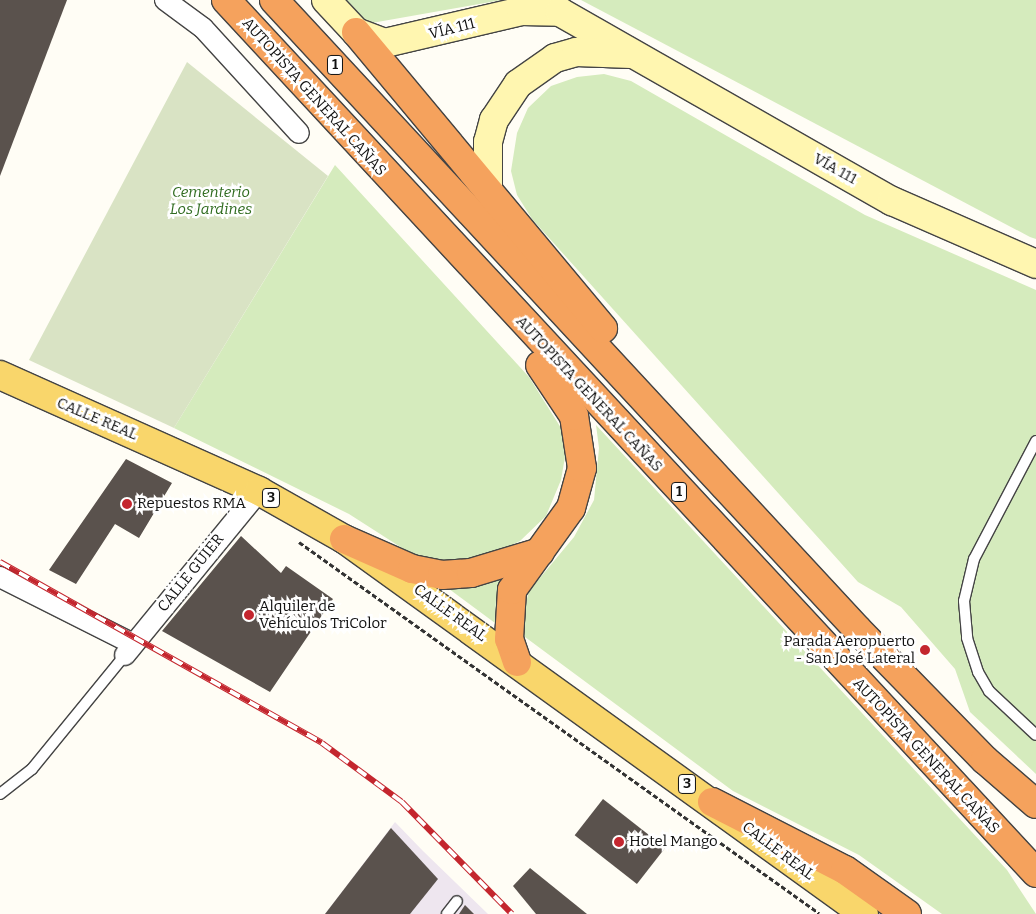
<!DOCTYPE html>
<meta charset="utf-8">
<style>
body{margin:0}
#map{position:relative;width:1036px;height:914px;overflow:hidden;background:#fffdf5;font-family:Bitter,serif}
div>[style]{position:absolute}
.industrial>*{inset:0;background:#eee6ef}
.green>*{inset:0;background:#d5ebbd}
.cemetery>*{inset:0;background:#d9e3c4}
.building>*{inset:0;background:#5a524d;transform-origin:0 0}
.path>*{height:3px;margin-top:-1.5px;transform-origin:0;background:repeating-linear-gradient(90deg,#333 0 5px,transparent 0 7.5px)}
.roads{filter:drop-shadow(1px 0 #444) drop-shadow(-1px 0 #444) drop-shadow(0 1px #444) drop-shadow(0 -1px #444)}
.lane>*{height:10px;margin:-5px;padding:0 5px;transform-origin:5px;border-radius:5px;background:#fff}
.street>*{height:20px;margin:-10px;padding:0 10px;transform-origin:10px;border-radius:10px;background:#fff}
.secondary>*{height:28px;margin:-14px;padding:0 14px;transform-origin:14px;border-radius:14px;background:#fff6b0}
.primary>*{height:28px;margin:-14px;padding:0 14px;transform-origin:14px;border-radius:14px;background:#f9d66b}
.highway>*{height:28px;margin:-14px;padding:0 14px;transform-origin:14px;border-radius:14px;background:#f5a25d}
.rail>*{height:5.5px;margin-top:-2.75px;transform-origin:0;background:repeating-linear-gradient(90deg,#fff 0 11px,#c4262e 0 22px);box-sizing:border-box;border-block:1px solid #c4262e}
.dots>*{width:14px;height:14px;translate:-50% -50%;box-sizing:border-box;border:2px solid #fff;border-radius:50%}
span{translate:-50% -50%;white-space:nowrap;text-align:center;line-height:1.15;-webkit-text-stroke:5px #fff;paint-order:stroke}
.shield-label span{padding:1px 4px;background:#fff;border:1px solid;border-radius:4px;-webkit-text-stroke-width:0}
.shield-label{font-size:14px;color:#111;font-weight:700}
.street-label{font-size:15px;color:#111}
.park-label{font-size:15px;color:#2f6b1f;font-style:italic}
.poi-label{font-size:15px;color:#111}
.left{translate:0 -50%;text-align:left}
.right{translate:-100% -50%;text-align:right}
</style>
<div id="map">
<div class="industrial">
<i style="clip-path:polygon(395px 822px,423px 851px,488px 914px,325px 914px)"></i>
</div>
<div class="green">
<i style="clip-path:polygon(345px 0,502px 0,366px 24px)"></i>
<i style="clip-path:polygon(581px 0,1036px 0,1036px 239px,1030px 237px)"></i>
<i style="clip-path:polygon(604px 74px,631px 81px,865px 215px,1036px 290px,1036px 774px,970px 712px,955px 669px,901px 607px,858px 582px,532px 219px,517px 195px,511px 171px,517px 133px,528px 108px,551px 86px,577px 77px)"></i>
<i style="clip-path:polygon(335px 165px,529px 377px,561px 428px,565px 457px,561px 480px,546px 516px,520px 541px,481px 560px,449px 563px,416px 557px,349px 514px,174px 428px)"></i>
<i style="clip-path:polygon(596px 425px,1007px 870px,1036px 914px,942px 914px,859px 855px,733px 791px,525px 637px,520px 627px,529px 591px,574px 537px,594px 500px,599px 448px)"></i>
<i style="clip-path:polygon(506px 577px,496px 600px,495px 623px,441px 583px)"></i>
</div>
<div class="cemetery">
<i style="clip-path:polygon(187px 62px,328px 176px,174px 428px,29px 360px)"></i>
</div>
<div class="building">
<i style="clip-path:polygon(0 0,67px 0,0 176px)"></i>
<i style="clip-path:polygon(126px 459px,172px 483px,139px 538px,115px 524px,76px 584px,49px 570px)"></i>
<i style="clip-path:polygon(241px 536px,281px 573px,286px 566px,333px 599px,270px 692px,162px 631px)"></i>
<i style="left:603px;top:799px;width:79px;height:46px;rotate:38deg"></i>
<i style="clip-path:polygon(391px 828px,438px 879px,410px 914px,325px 914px)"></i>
<i style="clip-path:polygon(530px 868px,587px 914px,536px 914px,513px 886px)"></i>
<i style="clip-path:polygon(465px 905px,474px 914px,459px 914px)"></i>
</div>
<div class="path">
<i style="left:299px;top:542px;width:639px;rotate:35.51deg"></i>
</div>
<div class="roads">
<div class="lane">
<i style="left:1036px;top:441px;width:133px;rotate:117.7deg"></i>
<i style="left:974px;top:559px;width:43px;rotate:103.4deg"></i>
<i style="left:964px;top:601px;width:37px;rotate:85deg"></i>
<i style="left:967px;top:638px;width:36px;rotate:72deg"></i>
<i style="left:978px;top:672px;width:22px;rotate:60deg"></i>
<i style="left:989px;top:691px;width:64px;rotate:43.1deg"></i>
<i style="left:0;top:794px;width:41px;rotate:-38deg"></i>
<i style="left:32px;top:769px;width:147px;rotate:-50.8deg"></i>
<i style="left:447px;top:914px;width:16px;rotate:-52deg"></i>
</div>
<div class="street">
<i style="left:165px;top:0;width:47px;rotate:36.4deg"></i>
<i style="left:203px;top:28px;width:142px;rotate:47.6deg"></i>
<i style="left:0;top:577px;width:149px;rotate:26.7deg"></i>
<i style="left:125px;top:655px;width:212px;rotate:-50.7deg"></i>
</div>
<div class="secondary">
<i style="left:326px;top:0;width:44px;rotate:46.8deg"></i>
<i style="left:356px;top:32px;width:31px;rotate:21deg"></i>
<i style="left:385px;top:43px;width:140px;rotate:-13.2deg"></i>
<i style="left:521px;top:11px;width:39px;rotate:1deg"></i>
<i style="left:560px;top:12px;width:382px;rotate:29.7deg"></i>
<i style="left:892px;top:201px;width:157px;rotate:23.6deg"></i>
<i style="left:488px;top:186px;width:44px;rotate:-90deg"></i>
<i style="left:488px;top:142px;width:23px;rotate:-75deg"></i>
<i style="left:494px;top:120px;width:43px;rotate:-56.3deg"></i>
<i style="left:518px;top:84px;width:45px;rotate:-35.1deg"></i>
<i style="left:555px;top:58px;width:22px;rotate:-16deg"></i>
<i style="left:576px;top:52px;width:55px;rotate:2.1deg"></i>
</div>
<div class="primary">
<i style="left:0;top:375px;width:284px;rotate:24.1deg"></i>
<i style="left:259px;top:491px;width:98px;rotate:29.5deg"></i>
<i style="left:344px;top:539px;width:641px;rotate:35.8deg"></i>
</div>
<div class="highway">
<i style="left:226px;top:0;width:1191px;rotate:47.14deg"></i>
<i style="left:274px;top:0;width:858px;rotate:47.17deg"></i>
<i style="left:857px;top:629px;width:183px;rotate:45.7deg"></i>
<i style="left:985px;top:760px;width:67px;rotate:40.8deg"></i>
<i style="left:356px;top:32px;width:386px;rotate:50.2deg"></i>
<i style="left:344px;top:539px;width:74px;rotate:23.8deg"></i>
<i style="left:412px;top:569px;width:31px;rotate:11deg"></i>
<i style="left:442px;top:575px;width:29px;rotate:-4deg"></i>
<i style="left:471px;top:573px;width:72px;rotate:-16.9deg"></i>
<i style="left:517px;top:662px;width:24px;rotate:-109deg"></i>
<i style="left:509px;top:639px;width:49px;rotate:-86.5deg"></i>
<i style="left:512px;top:590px;width:101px;rotate:-54.3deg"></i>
<i style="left:571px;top:508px;width:41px;rotate:-74.6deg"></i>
<i style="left:582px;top:468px;width:53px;rotate:-98.7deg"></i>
<i style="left:574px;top:416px;width:61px;rotate:-123.7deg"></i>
<i style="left:712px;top:802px;width:149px;rotate:27.1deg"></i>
<i style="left:845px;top:870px;width:76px;rotate:35.4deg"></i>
</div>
</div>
<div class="rail">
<i style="left:0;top:562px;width:369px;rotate:29.3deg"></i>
<i style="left:322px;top:743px;width:99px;rotate:36.4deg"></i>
<i style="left:402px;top:802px;width:157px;rotate:45.5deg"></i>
</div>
<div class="dots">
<i style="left:127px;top:504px;background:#c4262e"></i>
<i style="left:249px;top:615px;background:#c4262e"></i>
<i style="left:925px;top:650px;background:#c4262e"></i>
<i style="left:619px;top:842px;background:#c4262e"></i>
</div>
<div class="shield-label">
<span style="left:335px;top:65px">1</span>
<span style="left:679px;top:492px">1</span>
<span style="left:271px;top:498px">3</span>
<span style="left:687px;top:784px">3</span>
</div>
<div class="street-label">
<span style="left:452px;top:29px;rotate:-14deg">VÍA 111</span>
<span style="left:314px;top:97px;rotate:48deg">AUTOPISTA GENERAL CAÑAS</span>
<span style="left:835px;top:169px;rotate:29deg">VÍA 111</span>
<span style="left:589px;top:394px;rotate:47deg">AUTOPISTA GENERAL CAÑAS</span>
<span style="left:97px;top:419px;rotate:23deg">CALLE REAL</span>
<span style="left:191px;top:573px;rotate:-51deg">CALLE GUIER</span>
<span style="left:450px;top:613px;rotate:36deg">CALLE REAL</span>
<span style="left:926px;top:756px;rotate:47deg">AUTOPISTA GENERAL CAÑAS</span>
<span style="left:778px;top:851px;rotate:37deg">CALLE REAL</span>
</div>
<div class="park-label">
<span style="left:211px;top:201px">Cementerio<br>Los Jardines</span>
</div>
<div class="poi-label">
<span class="left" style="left:137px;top:504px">Repuestos RMA</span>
<span class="left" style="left:259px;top:615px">Alquiler de<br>Vehículos TriColor</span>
<span class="right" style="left:915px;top:650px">Parada Aeropuerto<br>- San José Lateral</span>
<span class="left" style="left:629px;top:842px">Hotel Mango</span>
</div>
</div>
